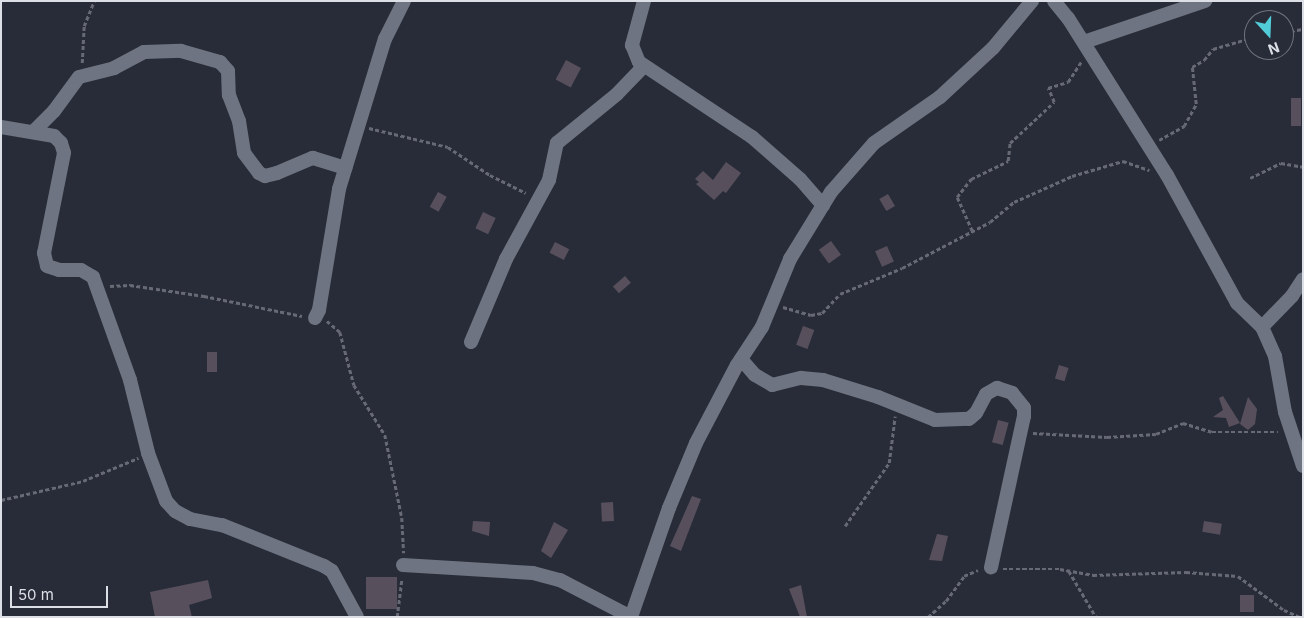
<!DOCTYPE html>
<style>
body{margin:0}
#map{position:relative;width:1304px;height:618px;overflow:hidden;background:#282c38;font-family:Inter,sans-serif}
div>[style]{position:absolute}
.building>*{inset:0;background:#57505c;transform-origin:0 0}
.path>*{height:2.5px;margin-top:-1.25px;transform-origin:0;background:repeating-linear-gradient(90deg,#676a75 0 4px,transparent 0 6.5px)}
.minor>*{height:14px;margin:-7px;padding:0 7px;transform-origin:7px;border-radius:7px;background:#6f7482}
span{translate:-50% -50%;white-space:nowrap;text-align:center;line-height:1.15;-webkit-text-stroke:4px #282c38;paint-order:stroke}
.frame{position:absolute;inset:0;border:2px solid #dddfe7;pointer-events:none}
.north{position:absolute;left:1244px;top:10px;width:50px;height:50px;box-sizing:border-box;background:#282c38;border:1px solid #70747e;border-radius:50%;rotate:160deg;font-size:14px;font-weight:700;line-height:20px;text-align:center;color:#dddfe7}
.north::after{content:'';display:block;margin:auto;width:18px;height:22px;background:#52cbd9;clip-path:polygon(50% 0,100% 100%,50% 72%,0 100%)}
.scale{position:absolute;left:10px;top:586px;width:98px;height:22px;box-sizing:border-box;border:2px solid #dddfe7;border-top:0;padding-left:6px;font-size:15px;line-height:18px;white-space:nowrap;color:#dddfe7;-webkit-text-stroke:4px #282c38;paint-order:stroke}
</style>
<div id="map">
<div class="building">
<i style="left:566px;top:60px;width:17px;height:22px;rotate:28deg"></i>
<i style="left:1291px;top:98px;width:10px;height:28px"></i>
<i style="clip-path:polygon(726px 162px,741px 173px,726px 193px,723px 191px,714px 200px,696px 184px,699px 182px,695px 179px,703px 171px,713px 180px)"></i>
<i style="left:438px;top:192px;width:10px;height:17px;rotate:29deg"></i>
<i style="left:888px;top:194px;width:14px;height:10px;rotate:60deg"></i>
<i style="left:483px;top:212px;width:14px;height:18px;rotate:25deg"></i>
<i style="left:831px;top:241px;width:17px;height:15px;rotate:54deg"></i>
<i style="left:555px;top:242px;width:16px;height:12px;rotate:27deg"></i>
<i style="left:887px;top:246px;width:17px;height:13px;rotate:66deg"></i>
<i style="left:625px;top:276px;width:9px;height:16px;rotate:49deg"></i>
<i style="left:803px;top:326px;width:12px;height:20px;rotate:20deg"></i>
<i style="left:207px;top:352px;width:10px;height:20px"></i>
<i style="left:1059px;top:365px;width:10px;height:14px;rotate:17deg"></i>
<i style="clip-path:polygon(1223px 396px,1240px 423px,1229px 427px,1226px 418px,1213px 417px,1223px 410px,1219px 398px)"></i>
<i style="clip-path:polygon(1248px 397px,1257px 409px,1255px 424px,1248px 430px,1240px 424px)"></i>
<i style="left:998px;top:420px;width:11px;height:23px;rotate:15deg"></i>
<i style="clip-path:polygon(692px 496px,701px 499px,681px 551px,670px 546px)"></i>
<i style="left:613px;top:502px;width:19px;height:12px;rotate:87deg"></i>
<i style="clip-path:polygon(473px 521px,490px 522px,489px 536px,472px 531px)"></i>
<i style="left:1204px;top:521px;width:18px;height:11px;rotate:9deg"></i>
<i style="clip-path:polygon(554px 522px,568px 530px,551px 558px,541px 551px)"></i>
<i style="clip-path:polygon(937px 534px,948px 536px,942px 561px,929px 560px)"></i>
<i style="left:366px;top:577px;width:31px;height:32px"></i>
<i style="clip-path:polygon(208px 580px,212px 598px,189px 605px,192px 617px,155px 617px,150px 592px)"></i>
<i style="clip-path:polygon(801px 585px,807px 617px,800px 617px,789px 589px)"></i>
<i style="left:1240px;top:595px;width:14px;height:17px"></i>
</div>
<div class="path">
<i style="left:1284px;top:32px;width:19px;rotate:-9deg"></i>
<i style="left:82px;top:63px;width:37px;rotate:-87deg"></i>
<i style="left:84px;top:26px;width:27px;rotate:-68deg"></i>
<i style="left:369px;top:128px;width:81px;rotate:13.5deg"></i>
<i style="left:448px;top:147px;width:50px;rotate:33.7deg"></i>
<i style="left:490px;top:175px;width:40px;rotate:26.6deg"></i>
<i style="left:1159px;top:140px;width:29px;rotate:-29deg"></i>
<i style="left:1184px;top:126px;width:25px;rotate:-61deg"></i>
<i style="left:1196px;top:104px;width:37px;rotate:-96deg"></i>
<i style="left:1192px;top:67px;width:14px;rotate:-30deg"></i>
<i style="left:1204px;top:60px;width:14px;rotate:-51deg"></i>
<i style="left:1213px;top:49px;width:43px;rotate:-16.3deg"></i>
<i style="left:1250px;top:178px;width:34px;rotate:-26deg"></i>
<i style="left:1281px;top:163px;width:22px;rotate:10deg"></i>
<i style="left:972px;top:231px;width:37px;rotate:-114deg"></i>
<i style="left:957px;top:197px;width:23px;rotate:-52deg"></i>
<i style="left:971px;top:179px;width:41px;rotate:-25.9deg"></i>
<i style="left:1008px;top:161px;width:18px;rotate:-84deg"></i>
<i style="left:1010px;top:143px;width:60px;rotate:-43deg"></i>
<i style="left:1054px;top:102px;width:15px;rotate:-113deg"></i>
<i style="left:1048px;top:88px;width:21px;rotate:-17deg"></i>
<i style="left:1068px;top:82px;width:24px;rotate:-57deg"></i>
<i style="left:110px;top:286px;width:20px;rotate:-3deg"></i>
<i style="left:130px;top:285px;width:75px;rotate:8.5deg"></i>
<i style="left:204px;top:296px;width:100px;rotate:11.5deg"></i>
<i style="left:783px;top:307px;width:29px;rotate:16deg"></i>
<i style="left:811px;top:315px;width:11px;rotate:-10deg"></i>
<i style="left:822px;top:313px;width:26px;rotate:-47deg"></i>
<i style="left:840px;top:294px;width:67px;rotate:-22.8deg"></i>
<i style="left:902px;top:268px;width:99px;rotate:-27.6deg"></i>
<i style="left:990px;top:222px;width:31px;rotate:-40deg"></i>
<i style="left:1014px;top:202px;width:64px;rotate:-24.1deg"></i>
<i style="left:1072px;top:176px;width:53px;rotate:-16.4deg"></i>
<i style="left:1123px;top:161px;width:28px;rotate:19deg"></i>
<i style="left:327px;top:321px;width:17px;rotate:40deg"></i>
<i style="left:340px;top:332px;width:55px;rotate:75.2deg"></i>
<i style="left:354px;top:385px;width:59px;rotate:58.2deg"></i>
<i style="left:385px;top:435px;width:85px;rotate:78.4deg"></i>
<i style="left:402px;top:518px;width:35px;rotate:87deg"></i>
<i style="left:1033px;top:433px;width:74px;rotate:3.1deg"></i>
<i style="left:1107px;top:437px;width:49px;rotate:-3.5deg"></i>
<i style="left:1156px;top:434px;width:29px;rotate:-22deg"></i>
<i style="left:1183px;top:423px;width:30px;rotate:17deg"></i>
<i style="left:1212px;top:432px;width:66px"></i>
<i style="left:1px;top:500px;width:84px;rotate:-13deg"></i>
<i style="left:83px;top:481px;width:60px;rotate:-22.7deg"></i>
<i style="left:845px;top:526px;width:77px;rotate:-55.1deg"></i>
<i style="left:889px;top:463px;width:47px;rotate:-82.7deg"></i>
<i style="left:1003px;top:569px;width:57px"></i>
<i style="left:1060px;top:569px;width:34px;rotate:10deg"></i>
<i style="left:1093px;top:575px;width:93px;rotate:-1.8deg"></i>
<i style="left:1186px;top:572px;width:52px;rotate:4.4deg"></i>
<i style="left:1238px;top:576px;width:57px;rotate:36.5deg"></i>
<i style="left:1284px;top:610px;width:17px;rotate:24deg"></i>
<i style="left:1069px;top:571px;width:53px;rotate:59.6deg"></i>
<i style="left:397px;top:617px;width:38px;rotate:-83deg"></i>
<i style="left:928px;top:617px;width:24px;rotate:-42deg"></i>
<i style="left:946px;top:601px;width:31px;rotate:-54deg"></i>
<i style="left:964px;top:576px;width:15px;rotate:-23deg"></i>
</div>
<div class="minor">
<i style="left:644px;top:1px;width:46px;rotate:105.3deg"></i>
<i style="left:632px;top:45px;width:18px;rotate:68deg"></i>
<i style="left:639px;top:62px;width:136px;rotate:33.6deg"></i>
<i style="left:752px;top:137px;width:64px;rotate:41.2deg"></i>
<i style="left:800px;top:179px;width:35px;rotate:49deg"></i>
<i style="left:1054px;top:1px;width:22px;rotate:51deg"></i>
<i style="left:1068px;top:18px;width:186px;rotate:57.8deg"></i>
<i style="left:1167px;top:175px;width:146px;rotate:61.3deg"></i>
<i style="left:1237px;top:303px;width:35px;rotate:44deg"></i>
<i style="left:1262px;top:327px;width:32px;rotate:66deg"></i>
<i style="left:1275px;top:356px;width:57px;rotate:79.9deg"></i>
<i style="left:1285px;top:412px;width:57px;rotate:71.6deg"></i>
<i style="left:1084px;top:42px;width:128px;rotate:-18.7deg"></i>
<i style="left:1px;top:127px;width:54px;rotate:9.6deg"></i>
<i style="left:54px;top:136px;width:10px;rotate:45deg"></i>
<i style="left:61px;top:143px;width:10px;rotate:73deg"></i>
<i style="left:64px;top:153px;width:102px;rotate:101.3deg"></i>
<i style="left:44px;top:253px;width:13px;rotate:77deg"></i>
<i style="left:47px;top:266px;width:13px;rotate:18deg"></i>
<i style="left:59px;top:270px;width:22px"></i>
<i style="left:81px;top:270px;width:14px;rotate:30deg"></i>
<i style="left:93px;top:277px;width:109px;rotate:70.2deg"></i>
<i style="left:130px;top:380px;width:75px;rotate:76.1deg"></i>
<i style="left:148px;top:453px;width:51px;rotate:69.4deg"></i>
<i style="left:166px;top:501px;width:13px;rotate:48deg"></i>
<i style="left:175px;top:511px;width:17px;rotate:28deg"></i>
<i style="left:190px;top:519px;width:33px;rotate:11deg"></i>
<i style="left:222px;top:525px;width:110px;rotate:21.9deg"></i>
<i style="left:324px;top:566px;width:9px;rotate:32deg"></i>
<i style="left:332px;top:571px;width:52px;rotate:61.5deg"></i>
<i style="left:34px;top:131px;width:28px;rotate:-45deg"></i>
<i style="left:54px;top:111px;width:42px;rotate:-53.7deg"></i>
<i style="left:79px;top:77px;width:36px;rotate:-14deg"></i>
<i style="left:114px;top:68px;width:34px;rotate:-28deg"></i>
<i style="left:144px;top:52px;width:37px;rotate:-2deg"></i>
<i style="left:181px;top:51px;width:41px;rotate:15.8deg"></i>
<i style="left:220px;top:62px;width:12px;rotate:48deg"></i>
<i style="left:228px;top:71px;width:24px;rotate:88deg"></i>
<i style="left:229px;top:95px;width:28px;rotate:69deg"></i>
<i style="left:239px;top:121px;width:32px;rotate:81deg"></i>
<i style="left:244px;top:153px;width:25px;rotate:53deg"></i>
<i style="left:259px;top:173px;width:7px;rotate:27deg"></i>
<i style="left:265px;top:176px;width:12px;rotate:-14deg"></i>
<i style="left:277px;top:173px;width:39px;rotate:-23deg"></i>
<i style="left:313px;top:158px;width:34px;rotate:17deg"></i>
<i style="left:315px;top:318px;width:9px;rotate:-63deg"></i>
<i style="left:319px;top:310px;width:123px;rotate:-80.6deg"></i>
<i style="left:339px;top:189px;width:157px;rotate:-73deg"></i>
<i style="left:385px;top:39px;width:42px;rotate:-63.4deg"></i>
<i style="left:1262px;top:327px;width:43px;rotate:-45.9deg"></i>
<i style="left:1292px;top:296px;width:20px;rotate:-57deg"></i>
<i style="left:471px;top:342px;width:90px;rotate:-67.1deg"></i>
<i style="left:506px;top:259px;width:90px;rotate:-61.4deg"></i>
<i style="left:549px;top:180px;width:38px;rotate:-78deg"></i>
<i style="left:557px;top:143px;width:77px;rotate:-39.2deg"></i>
<i style="left:617px;top:94px;width:39px;rotate:-46deg"></i>
<i style="left:741px;top:359px;width:21px;rotate:49deg"></i>
<i style="left:755px;top:375px;width:20px;rotate:30deg"></i>
<i style="left:772px;top:385px;width:30px;rotate:-14deg"></i>
<i style="left:801px;top:378px;width:22px;rotate:5deg"></i>
<i style="left:823px;top:380px;width:58px;rotate:17.2deg"></i>
<i style="left:878px;top:397px;width:61px;rotate:22deg"></i>
<i style="left:935px;top:420px;width:34px;rotate:-2deg"></i>
<i style="left:969px;top:419px;width:9px;rotate:-41deg"></i>
<i style="left:976px;top:413px;width:21px;rotate:-62deg"></i>
<i style="left:986px;top:394px;width:13px;rotate:-29deg"></i>
<i style="left:997px;top:388px;width:16px;rotate:18deg"></i>
<i style="left:1012px;top:393px;width:19px;rotate:51deg"></i>
<i style="left:1024px;top:408px;width:8px;rotate:90deg"></i>
<i style="left:1024px;top:416px;width:155px;rotate:102.3deg"></i>
<i style="left:403px;top:565px;width:130px;rotate:3.5deg"></i>
<i style="left:533px;top:573px;width:28px;rotate:15deg"></i>
<i style="left:560px;top:580px;width:80px;rotate:27.5deg"></i>
<i style="left:631px;top:617px;width:115px;rotate:-70.8deg"></i>
<i style="left:669px;top:508px;width:70px;rotate:-67.4deg"></i>
<i style="left:696px;top:443px;width:88px;rotate:-62.3deg"></i>
<i style="left:737px;top:365px;width:45px;rotate:-56.7deg"></i>
<i style="left:762px;top:327px;width:74px;rotate:-67.6deg"></i>
<i style="left:790px;top:259px;width:79px;rotate:-58.5deg"></i>
<i style="left:831px;top:192px;width:65px;rotate:-48.7deg"></i>
<i style="left:874px;top:143px;width:80px;rotate:-34.9deg"></i>
<i style="left:940px;top:97px;width:72px;rotate:-42.8deg"></i>
<i style="left:993px;top:48px;width:61px;rotate:-50.3deg"></i>
</div>
<div class="frame"></div>
<div class="north">N</div>
<div class="scale">50 m</div>
</div>
